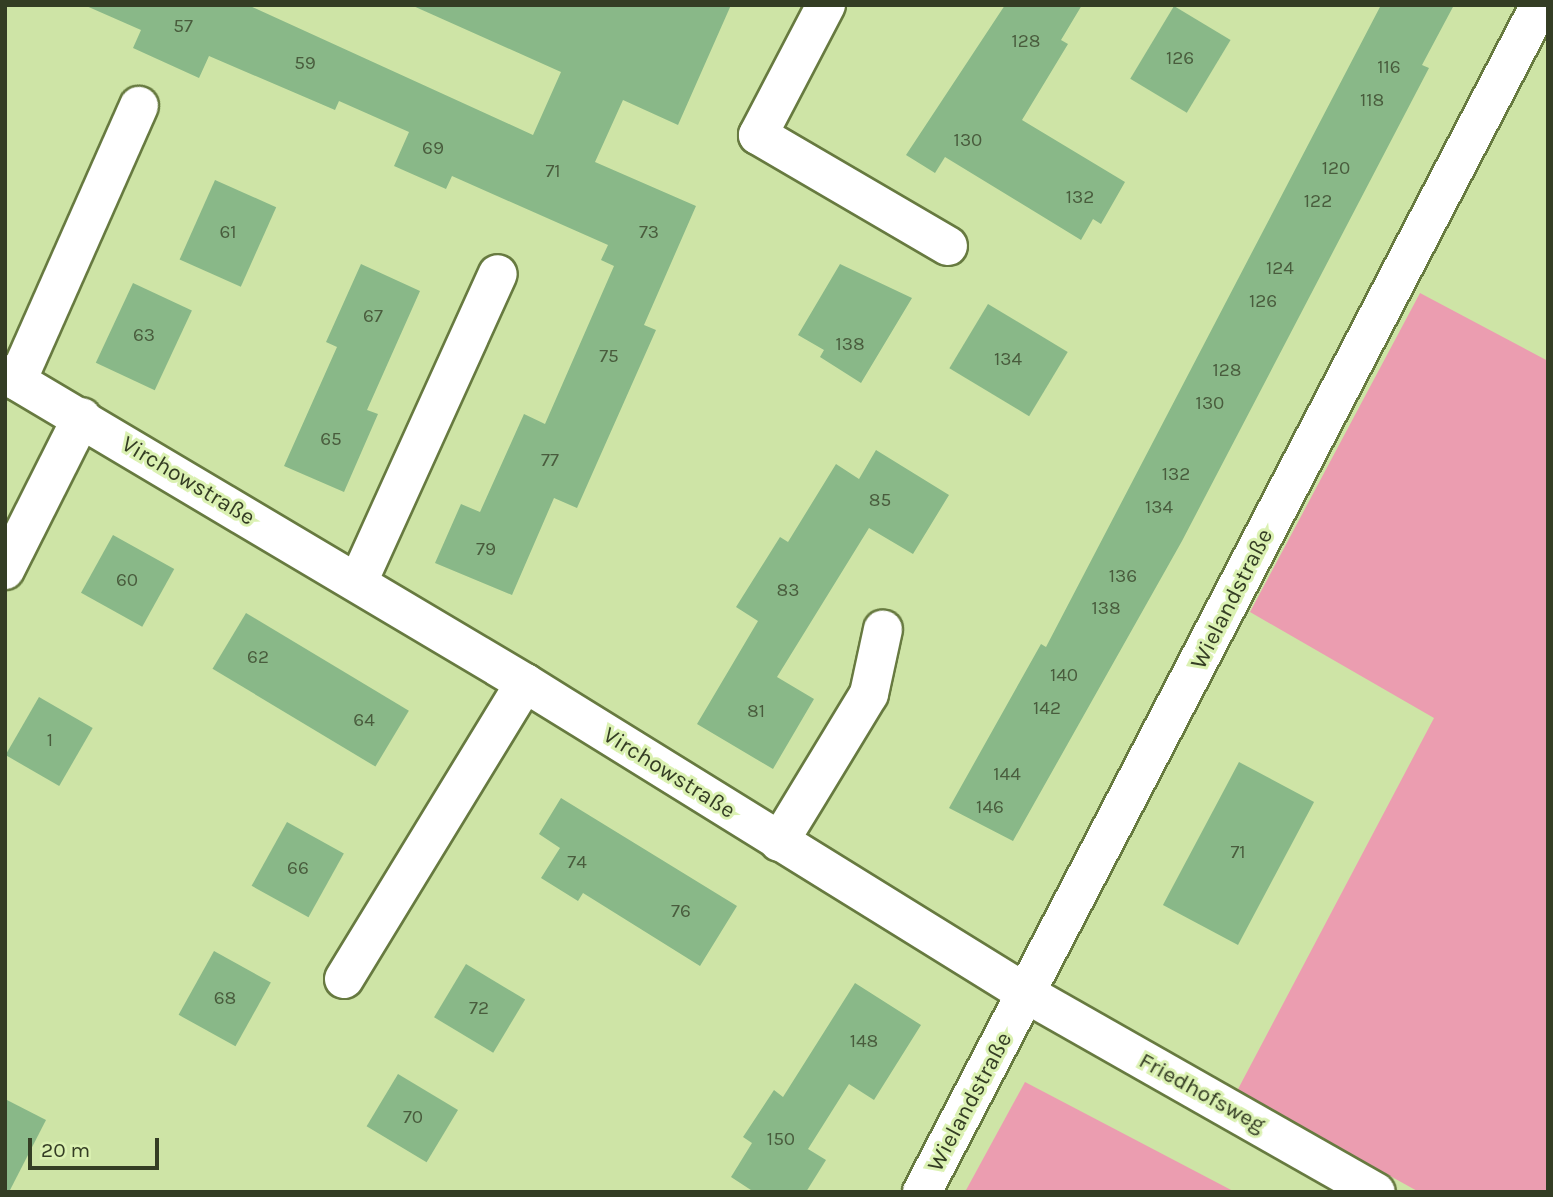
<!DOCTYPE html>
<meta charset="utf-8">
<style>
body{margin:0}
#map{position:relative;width:1553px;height:1197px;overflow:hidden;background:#cee4a6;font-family:Karla,sans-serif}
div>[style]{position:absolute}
.green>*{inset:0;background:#eb9db0}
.building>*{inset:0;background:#89b888;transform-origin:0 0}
.roads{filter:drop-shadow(2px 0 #677a40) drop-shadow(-2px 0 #677a40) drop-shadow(0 2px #677a40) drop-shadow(0 -2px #677a40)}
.street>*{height:38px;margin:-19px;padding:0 19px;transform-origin:19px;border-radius:19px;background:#fff}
span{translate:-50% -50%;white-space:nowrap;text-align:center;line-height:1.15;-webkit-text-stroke:6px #dbf1b2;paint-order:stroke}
.number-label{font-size:19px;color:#495c3d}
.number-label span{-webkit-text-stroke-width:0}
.street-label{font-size:23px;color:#343d24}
.frame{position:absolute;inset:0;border:7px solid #343d24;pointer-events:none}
.scale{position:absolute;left:28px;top:1138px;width:131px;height:32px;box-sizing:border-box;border:4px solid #343d24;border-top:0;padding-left:9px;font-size:21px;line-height:24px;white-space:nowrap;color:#343d24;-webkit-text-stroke:5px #dbf1b2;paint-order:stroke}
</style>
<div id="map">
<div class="green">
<i style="clip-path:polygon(1420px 293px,1548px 361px,1548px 1192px,1419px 1192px,1237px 1091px,1434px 718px,1250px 612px)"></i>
<i style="clip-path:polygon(1025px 1082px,1235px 1192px,965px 1192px)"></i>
</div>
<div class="building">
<i style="clip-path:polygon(84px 5px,248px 5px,533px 135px,561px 72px,411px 5px,731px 5px,678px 125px,623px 100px,595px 162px,696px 206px,644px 325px,656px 330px,577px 508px,554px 498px,512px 595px,435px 563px,461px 504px,480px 512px,524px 414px,545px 424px,614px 266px,601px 260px,608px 245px,452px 176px,446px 189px,394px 166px,409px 132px,339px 101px,335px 110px,209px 56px,199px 78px,133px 48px,141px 30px)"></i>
<i style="clip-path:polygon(1005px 5px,1082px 5px,1061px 40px,1068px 44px,1022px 120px,1125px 182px,1101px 224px,1093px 219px,1081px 240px,945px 157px,935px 173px,906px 155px)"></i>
<i style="clip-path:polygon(1381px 5px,1454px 5px,1422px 65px,1429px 68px,1182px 541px,1013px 841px,949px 808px,1041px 644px,1046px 647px)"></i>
<i style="left:1174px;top:6px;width:66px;height:85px;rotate:31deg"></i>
<i style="left:215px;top:180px;width:67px;height:87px;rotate:24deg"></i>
<i style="clip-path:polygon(361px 264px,420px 291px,367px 410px,378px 414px,344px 492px,284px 466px,337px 347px,326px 342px)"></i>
<i style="clip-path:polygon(840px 264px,912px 298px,861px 383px,820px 357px,824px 350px,798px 335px)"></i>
<i style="left:133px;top:283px;width:65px;height:88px;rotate:25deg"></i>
<i style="left:988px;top:304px;width:93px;height:75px;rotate:31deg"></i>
<i style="clip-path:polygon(876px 450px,949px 495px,913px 554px,869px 528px,777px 677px,814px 699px,773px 769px,697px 724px,758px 621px,736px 607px,780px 537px,788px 542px,836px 464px,859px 479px)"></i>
<i style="left:113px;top:535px;width:70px;height:66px;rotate:29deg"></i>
<i style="left:246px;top:613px;width:190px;height:65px;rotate:31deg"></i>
<i style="left:39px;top:697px;width:62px;height:67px;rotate:30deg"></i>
<i style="left:1239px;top:762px;width:85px;height:162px;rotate:28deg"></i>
<i style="clip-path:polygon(561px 798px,737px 906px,700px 966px,583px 893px,578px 901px,541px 878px,560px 848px,539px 834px)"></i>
<i style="left:287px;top:822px;width:65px;height:73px;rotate:29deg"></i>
<i style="left:214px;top:951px;width:65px;height:73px;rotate:29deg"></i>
<i style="left:466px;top:964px;width:69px;height:62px;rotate:31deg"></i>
<i style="clip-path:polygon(855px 983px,921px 1025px,874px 1100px,849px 1084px,808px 1149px,826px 1160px,806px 1192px,754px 1192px,731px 1177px,752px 1143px,743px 1137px,774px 1090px,783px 1097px)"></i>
<i style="left:398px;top:1074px;width:70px;height:61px;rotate:31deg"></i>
<i style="clip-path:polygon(5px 1099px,46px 1120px,9px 1192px,5px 1192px)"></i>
</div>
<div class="roads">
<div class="street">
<i style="left:826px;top:5px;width:147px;rotate:117.6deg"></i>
<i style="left:758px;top:135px;width:220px;rotate:30.3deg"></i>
<i style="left:5px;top:374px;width:605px;rotate:30.72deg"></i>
<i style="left:525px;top:683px;width:591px;rotate:31.78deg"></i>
<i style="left:1027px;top:994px;width:401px;rotate:29.6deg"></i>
<i style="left:17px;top:381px;width:301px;rotate:-66.1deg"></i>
<i style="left:5px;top:570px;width:171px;rotate:-63.3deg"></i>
<i style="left:358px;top:582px;width:338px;rotate:-65.6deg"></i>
<i style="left:779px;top:842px;width:173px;rotate:-58.7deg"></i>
<i style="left:869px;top:694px;width:66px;rotate:-77.8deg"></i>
<i style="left:344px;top:979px;width:347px;rotate:-58.6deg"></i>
<i style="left:922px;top:1192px;width:1338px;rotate:-62.5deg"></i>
</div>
</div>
<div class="number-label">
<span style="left:183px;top:27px">57</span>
<span style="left:1026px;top:42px">128</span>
<span style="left:1180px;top:59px">126</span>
<span style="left:305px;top:64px">59</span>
<span style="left:1389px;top:68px">116</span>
<span style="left:1372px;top:101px">118</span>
<span style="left:968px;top:141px">130</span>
<span style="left:433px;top:149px">69</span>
<span style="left:1336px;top:169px">120</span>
<span style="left:553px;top:172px">71</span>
<span style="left:1080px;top:198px">132</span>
<span style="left:1318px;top:202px">122</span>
<span style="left:228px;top:233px">61</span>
<span style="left:649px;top:233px">73</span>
<span style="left:1280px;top:269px">124</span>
<span style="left:1263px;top:302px">126</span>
<span style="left:373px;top:317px">67</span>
<span style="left:144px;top:336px">63</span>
<span style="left:850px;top:345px">138</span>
<span style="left:609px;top:357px">75</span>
<span style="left:1008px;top:360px">134</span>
<span style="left:1227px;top:371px">128</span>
<span style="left:1210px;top:404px">130</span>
<span style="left:331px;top:440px">65</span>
<span style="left:550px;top:461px">77</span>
<span style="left:1176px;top:475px">132</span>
<span style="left:880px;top:501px">85</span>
<span style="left:1159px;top:508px">134</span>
<span style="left:486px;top:550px">79</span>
<span style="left:1123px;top:577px">136</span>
<span style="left:127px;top:581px">60</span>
<span style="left:788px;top:591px">83</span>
<span style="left:1106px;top:609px">138</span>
<span style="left:258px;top:658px">62</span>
<span style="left:1064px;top:676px">140</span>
<span style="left:1047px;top:709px">142</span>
<span style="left:756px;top:712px">81</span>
<span style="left:364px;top:721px">64</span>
<span style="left:50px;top:741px">1</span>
<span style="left:1007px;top:775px">144</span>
<span style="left:990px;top:808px">146</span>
<span style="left:1238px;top:853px">71</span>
<span style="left:577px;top:863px">74</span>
<span style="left:298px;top:869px">66</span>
<span style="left:681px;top:912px">76</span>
<span style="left:225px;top:999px">68</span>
<span style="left:479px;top:1009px">72</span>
<span style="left:864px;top:1042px">148</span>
<span style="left:413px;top:1118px">70</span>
<span style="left:781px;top:1140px">150</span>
</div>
<div class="street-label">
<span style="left:188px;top:481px;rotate:31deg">Virchowstraße</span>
<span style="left:1232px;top:599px;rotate:-63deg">Wielandstraße</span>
<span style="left:669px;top:773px;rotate:32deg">Virchowstraße</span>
<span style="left:1202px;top:1093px;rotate:29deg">Friedhofsweg</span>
<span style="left:970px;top:1102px;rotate:-62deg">Wielandstraße</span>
</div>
<div class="frame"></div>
<div class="scale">20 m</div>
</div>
